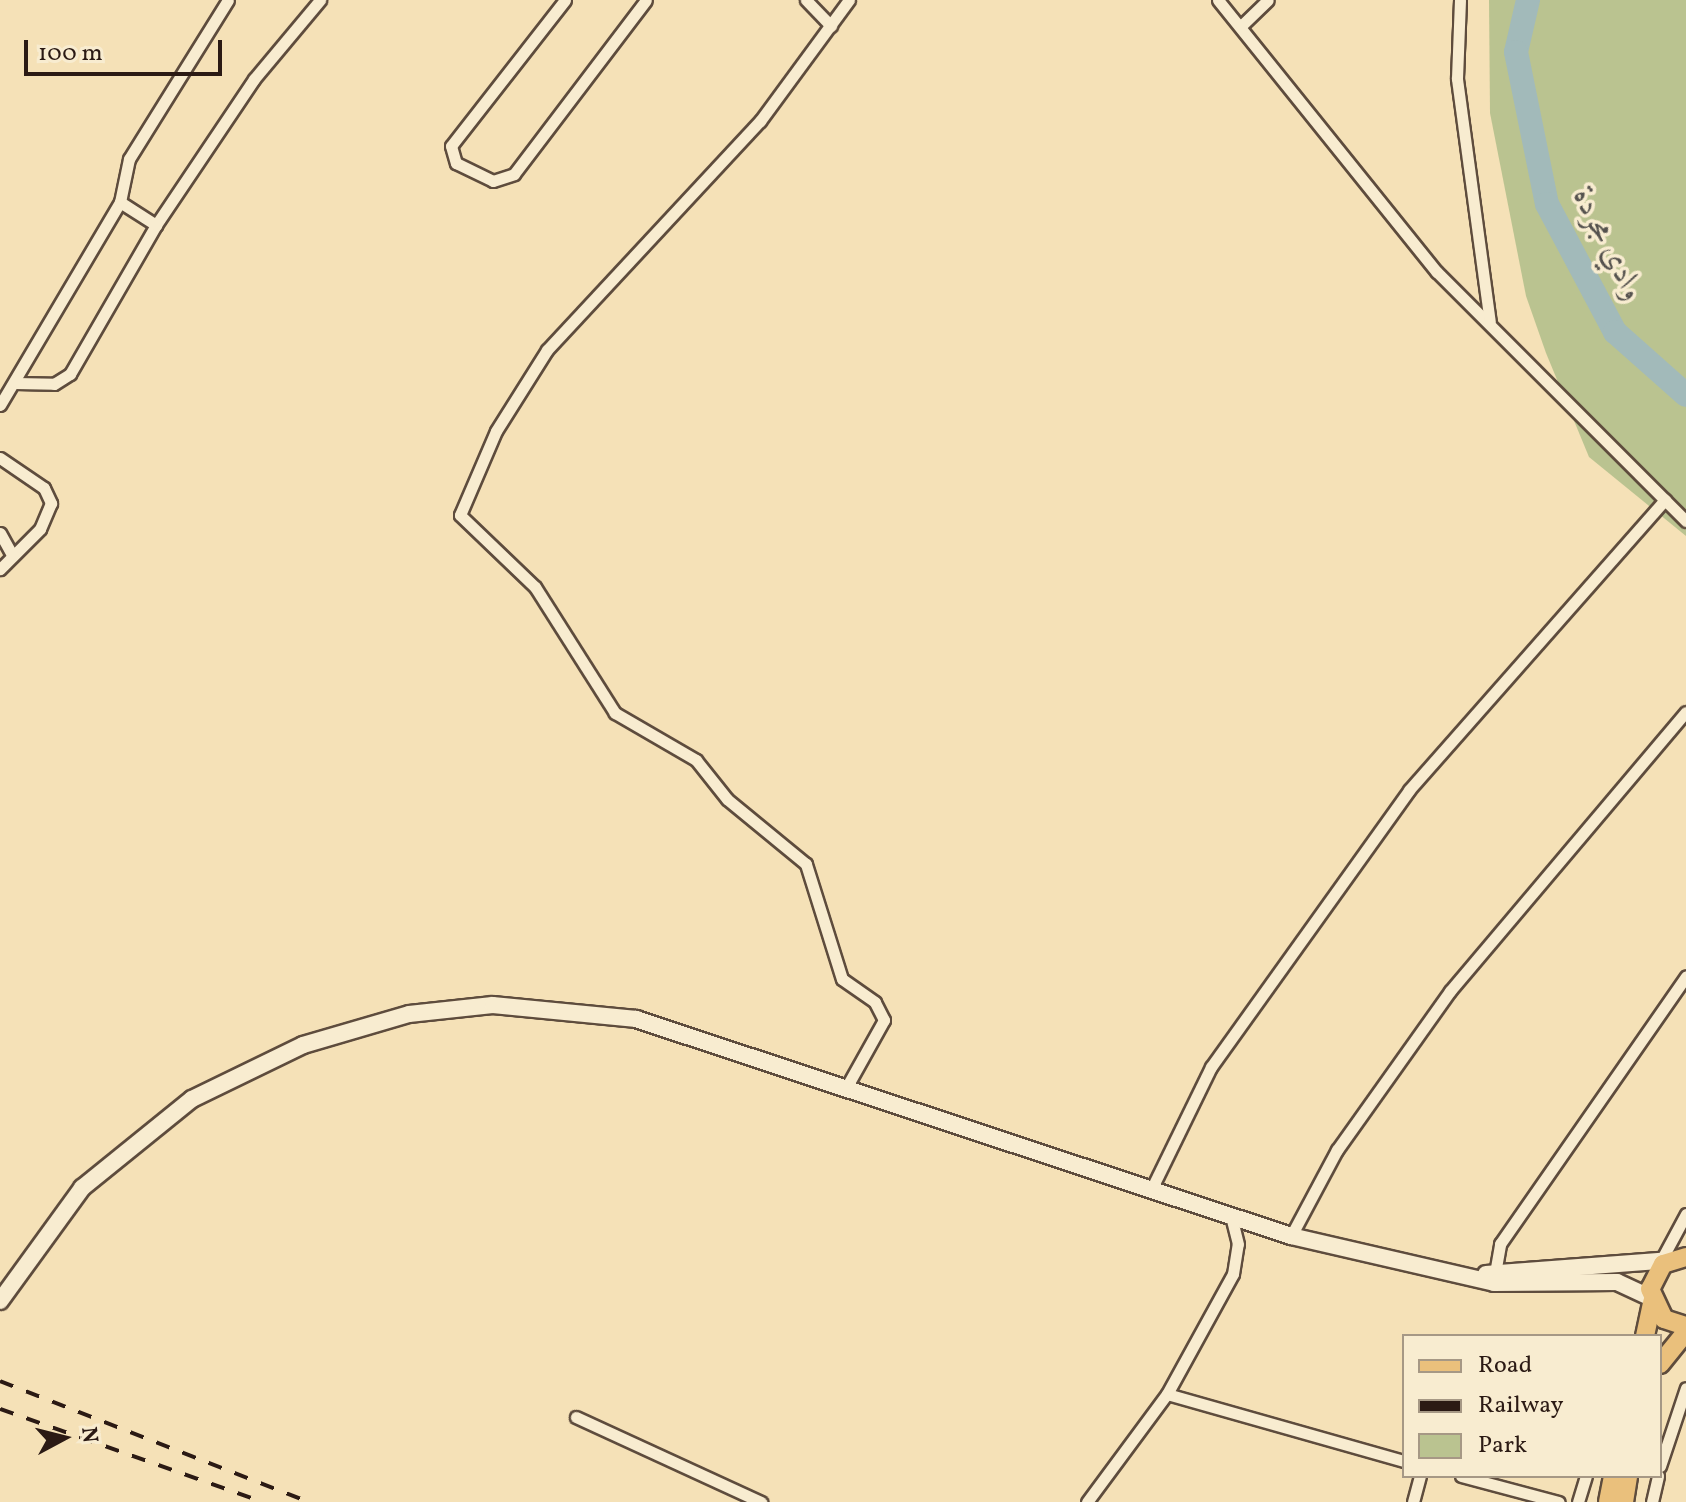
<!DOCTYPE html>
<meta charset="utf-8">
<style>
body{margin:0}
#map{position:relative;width:1686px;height:1502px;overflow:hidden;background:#f5e1b7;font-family:Vollkorn,Amiri,serif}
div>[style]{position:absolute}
.green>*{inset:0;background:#bac390}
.river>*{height:24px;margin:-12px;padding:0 12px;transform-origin:12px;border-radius:12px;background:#a2baba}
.roads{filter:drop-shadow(2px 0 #5e4c3d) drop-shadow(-2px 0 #5e4c3d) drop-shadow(0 2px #5e4c3d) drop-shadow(0 -2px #5e4c3d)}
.street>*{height:11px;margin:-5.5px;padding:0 5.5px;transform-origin:5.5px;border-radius:5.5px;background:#f8ecd0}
.secondary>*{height:16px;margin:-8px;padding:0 8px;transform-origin:8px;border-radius:8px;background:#f8ecd0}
.primary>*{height:18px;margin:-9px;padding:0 9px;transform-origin:9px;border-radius:9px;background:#eac07c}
.rail>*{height:4px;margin-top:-2px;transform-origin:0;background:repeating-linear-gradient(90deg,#2b1a14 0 14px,transparent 0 28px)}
span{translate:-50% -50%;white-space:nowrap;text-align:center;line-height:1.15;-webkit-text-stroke:7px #f8ecd0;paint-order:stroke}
.water-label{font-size:32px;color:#55524e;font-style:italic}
.legend{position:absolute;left:1402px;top:1334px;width:260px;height:144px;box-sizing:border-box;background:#f8ecd0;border:2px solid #a69885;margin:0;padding:10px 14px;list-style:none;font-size:24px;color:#2b1a14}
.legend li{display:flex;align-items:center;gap:16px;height:40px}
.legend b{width:40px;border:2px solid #a69885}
.north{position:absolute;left:24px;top:1398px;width:80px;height:80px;-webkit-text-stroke:6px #f8ecd0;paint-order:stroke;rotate:83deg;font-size:22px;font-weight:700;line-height:32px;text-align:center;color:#2b1a14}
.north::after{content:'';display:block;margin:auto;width:28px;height:36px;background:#2b1a14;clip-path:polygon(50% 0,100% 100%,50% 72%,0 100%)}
.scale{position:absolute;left:24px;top:40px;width:198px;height:36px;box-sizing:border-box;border:4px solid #2b1a14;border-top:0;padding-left:10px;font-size:24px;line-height:28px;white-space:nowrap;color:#2b1a14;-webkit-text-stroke:6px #f8ecd0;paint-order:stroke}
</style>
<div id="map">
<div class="green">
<i style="clip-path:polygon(1489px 0,1686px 0,1686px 536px,1589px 457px,1546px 353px,1526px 296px,1490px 113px)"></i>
</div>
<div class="river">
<i style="left:1528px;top:0;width:53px;rotate:103deg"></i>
<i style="left:1516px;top:52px;width:155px;rotate:78.5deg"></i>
<i style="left:1547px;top:204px;width:145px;rotate:62deg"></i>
<i style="left:1615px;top:332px;width:95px;rotate:41.6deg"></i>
</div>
<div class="roads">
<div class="street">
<i style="left:565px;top:0;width:185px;rotate:128deg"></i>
<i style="left:451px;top:146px;width:18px;rotate:74deg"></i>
<i style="left:456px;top:163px;width:41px;rotate:25.9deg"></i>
<i style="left:493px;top:181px;width:22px;rotate:-18deg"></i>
<i style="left:514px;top:174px;width:218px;rotate:-52.8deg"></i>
<i style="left:806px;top:0;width:36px;rotate:46deg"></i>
<i style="left:1218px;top:0;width:349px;rotate:51.2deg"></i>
<i style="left:1437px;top:272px;width:352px;rotate:45deg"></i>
<i style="left:1460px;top:0;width:79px;rotate:92.2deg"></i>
<i style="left:1457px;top:79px;width:245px;rotate:82.3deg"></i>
<i style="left:1241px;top:26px;width:37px;rotate:-44deg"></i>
<i style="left:120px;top:202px;width:44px;rotate:-78.2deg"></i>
<i style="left:129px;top:159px;width:187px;rotate:-58.1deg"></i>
<i style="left:15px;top:383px;width:39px;rotate:1deg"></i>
<i style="left:54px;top:384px;width:19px;rotate:-32deg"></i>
<i style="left:70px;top:374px;width:172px;rotate:-60deg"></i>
<i style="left:156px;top:225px;width:176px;rotate:-56.1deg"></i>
<i style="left:254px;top:79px;width:103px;rotate:-50.1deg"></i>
<i style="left:0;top:405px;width:236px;rotate:-59.4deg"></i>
<i style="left:120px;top:202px;width:43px;rotate:32.6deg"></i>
<i style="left:0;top:458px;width:53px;rotate:34.3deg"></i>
<i style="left:44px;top:488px;width:17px;rotate:65deg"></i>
<i style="left:51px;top:503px;width:28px;rotate:113deg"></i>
<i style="left:40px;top:529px;width:57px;rotate:135deg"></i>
<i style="left:0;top:533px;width:26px;rotate:61deg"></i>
<i style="left:846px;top:1088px;width:78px;rotate:-60.8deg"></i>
<i style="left:884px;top:1020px;width:20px;rotate:-117deg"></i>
<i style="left:875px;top:1002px;width:40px;rotate:-145.1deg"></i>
<i style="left:842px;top:979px;width:121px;rotate:-107.4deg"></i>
<i style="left:806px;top:864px;width:102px;rotate:-140.6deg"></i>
<i style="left:727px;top:799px;width:50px;rotate:-128.5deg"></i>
<i style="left:696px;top:760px;width:94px;rotate:-149.9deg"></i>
<i style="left:615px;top:713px;width:149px;rotate:-122.4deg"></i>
<i style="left:535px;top:587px;width:104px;rotate:-136.2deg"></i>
<i style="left:460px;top:515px;width:91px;rotate:-66.8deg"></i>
<i style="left:496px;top:431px;width:96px;rotate:-57.8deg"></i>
<i style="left:547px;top:350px;width:313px;rotate:-47.1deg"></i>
<i style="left:760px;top:121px;width:150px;rotate:-53.7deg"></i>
<i style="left:1151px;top:1190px;width:137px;rotate:-64deg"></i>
<i style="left:1211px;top:1067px;width:340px;rotate:-54.4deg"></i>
<i style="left:1409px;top:790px;width:387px;rotate:-48.6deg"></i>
<i style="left:1291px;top:1236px;width:98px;rotate:-61.9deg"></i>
<i style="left:1337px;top:1150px;width:195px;rotate:-54.6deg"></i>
<i style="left:1450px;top:991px;width:365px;rotate:-49.8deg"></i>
<i style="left:1658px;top:1266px;width:59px;rotate:-61.7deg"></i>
<i style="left:1494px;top:1279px;width:36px;rotate:-80deg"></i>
<i style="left:1500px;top:1244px;width:326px;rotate:-55.2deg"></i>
<i style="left:1167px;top:1394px;width:246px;rotate:15.8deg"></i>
<i style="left:576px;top:1417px;width:204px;rotate:24.7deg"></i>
<i style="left:1660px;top:1466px;width:82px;rotate:-71.6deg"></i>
<i style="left:1461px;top:1476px;width:101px;rotate:14.9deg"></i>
<i style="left:1087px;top:1502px;width:134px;rotate:-53.5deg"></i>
<i style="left:1167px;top:1394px;width:137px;rotate:-61.2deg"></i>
<i style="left:1233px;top:1274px;width:30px;rotate:-81deg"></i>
<i style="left:1238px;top:1244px;width:29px;rotate:-104deg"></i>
<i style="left:1413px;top:1502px;width:27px;rotate:-75deg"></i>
<i style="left:1578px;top:1502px;width:27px;rotate:-73deg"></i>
<i style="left:1652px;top:1502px;width:27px;rotate:-77deg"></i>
</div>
<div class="secondary">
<i style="left:1486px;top:1274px;width:186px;rotate:-4.3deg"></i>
<i style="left:0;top:1301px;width:140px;rotate:-54deg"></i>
<i style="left:82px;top:1188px;width:141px;rotate:-39deg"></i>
<i style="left:192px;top:1099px;width:123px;rotate:-25.9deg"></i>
<i style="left:303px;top:1045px;width:110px;rotate:-16.3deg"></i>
<i style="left:409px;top:1014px;width:84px;rotate:-6.1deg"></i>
<i style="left:493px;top:1005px;width:144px;rotate:5.6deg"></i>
<i style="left:636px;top:1019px;width:690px;rotate:18.33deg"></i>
<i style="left:1291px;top:1236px;width:208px;rotate:13deg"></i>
<i style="left:1494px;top:1283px;width:123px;rotate:-0.5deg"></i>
<i style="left:1617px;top:1282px;width:38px;rotate:25deg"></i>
</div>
<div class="primary">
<i style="left:1686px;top:1257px;width:24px;rotate:163deg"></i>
<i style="left:1663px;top:1264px;width:28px;rotate:117deg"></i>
<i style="left:1650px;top:1289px;width:33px;rotate:65deg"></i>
<i style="left:1664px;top:1319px;width:23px;rotate:18deg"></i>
<i style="left:1645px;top:1336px;width:35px;rotate:-78deg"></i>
<i style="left:1660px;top:1364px;width:41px;rotate:-50.9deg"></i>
<i style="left:1608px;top:1502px;width:26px;rotate:-79deg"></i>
<i style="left:1624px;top:1502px;width:26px;rotate:-81deg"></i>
</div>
</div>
<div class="rail">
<i style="left:0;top:1381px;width:332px;rotate:21.4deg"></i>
<i style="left:0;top:1409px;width:278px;rotate:19.5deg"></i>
</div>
<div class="water-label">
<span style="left:1607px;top:245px;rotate:63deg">وادي مجردة</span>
</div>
<ul class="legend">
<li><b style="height:10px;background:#eac07c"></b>Road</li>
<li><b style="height:10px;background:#2b1a14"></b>Railway</li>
<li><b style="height:22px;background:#bac390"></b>Park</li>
</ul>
<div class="north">N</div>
<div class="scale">100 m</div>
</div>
